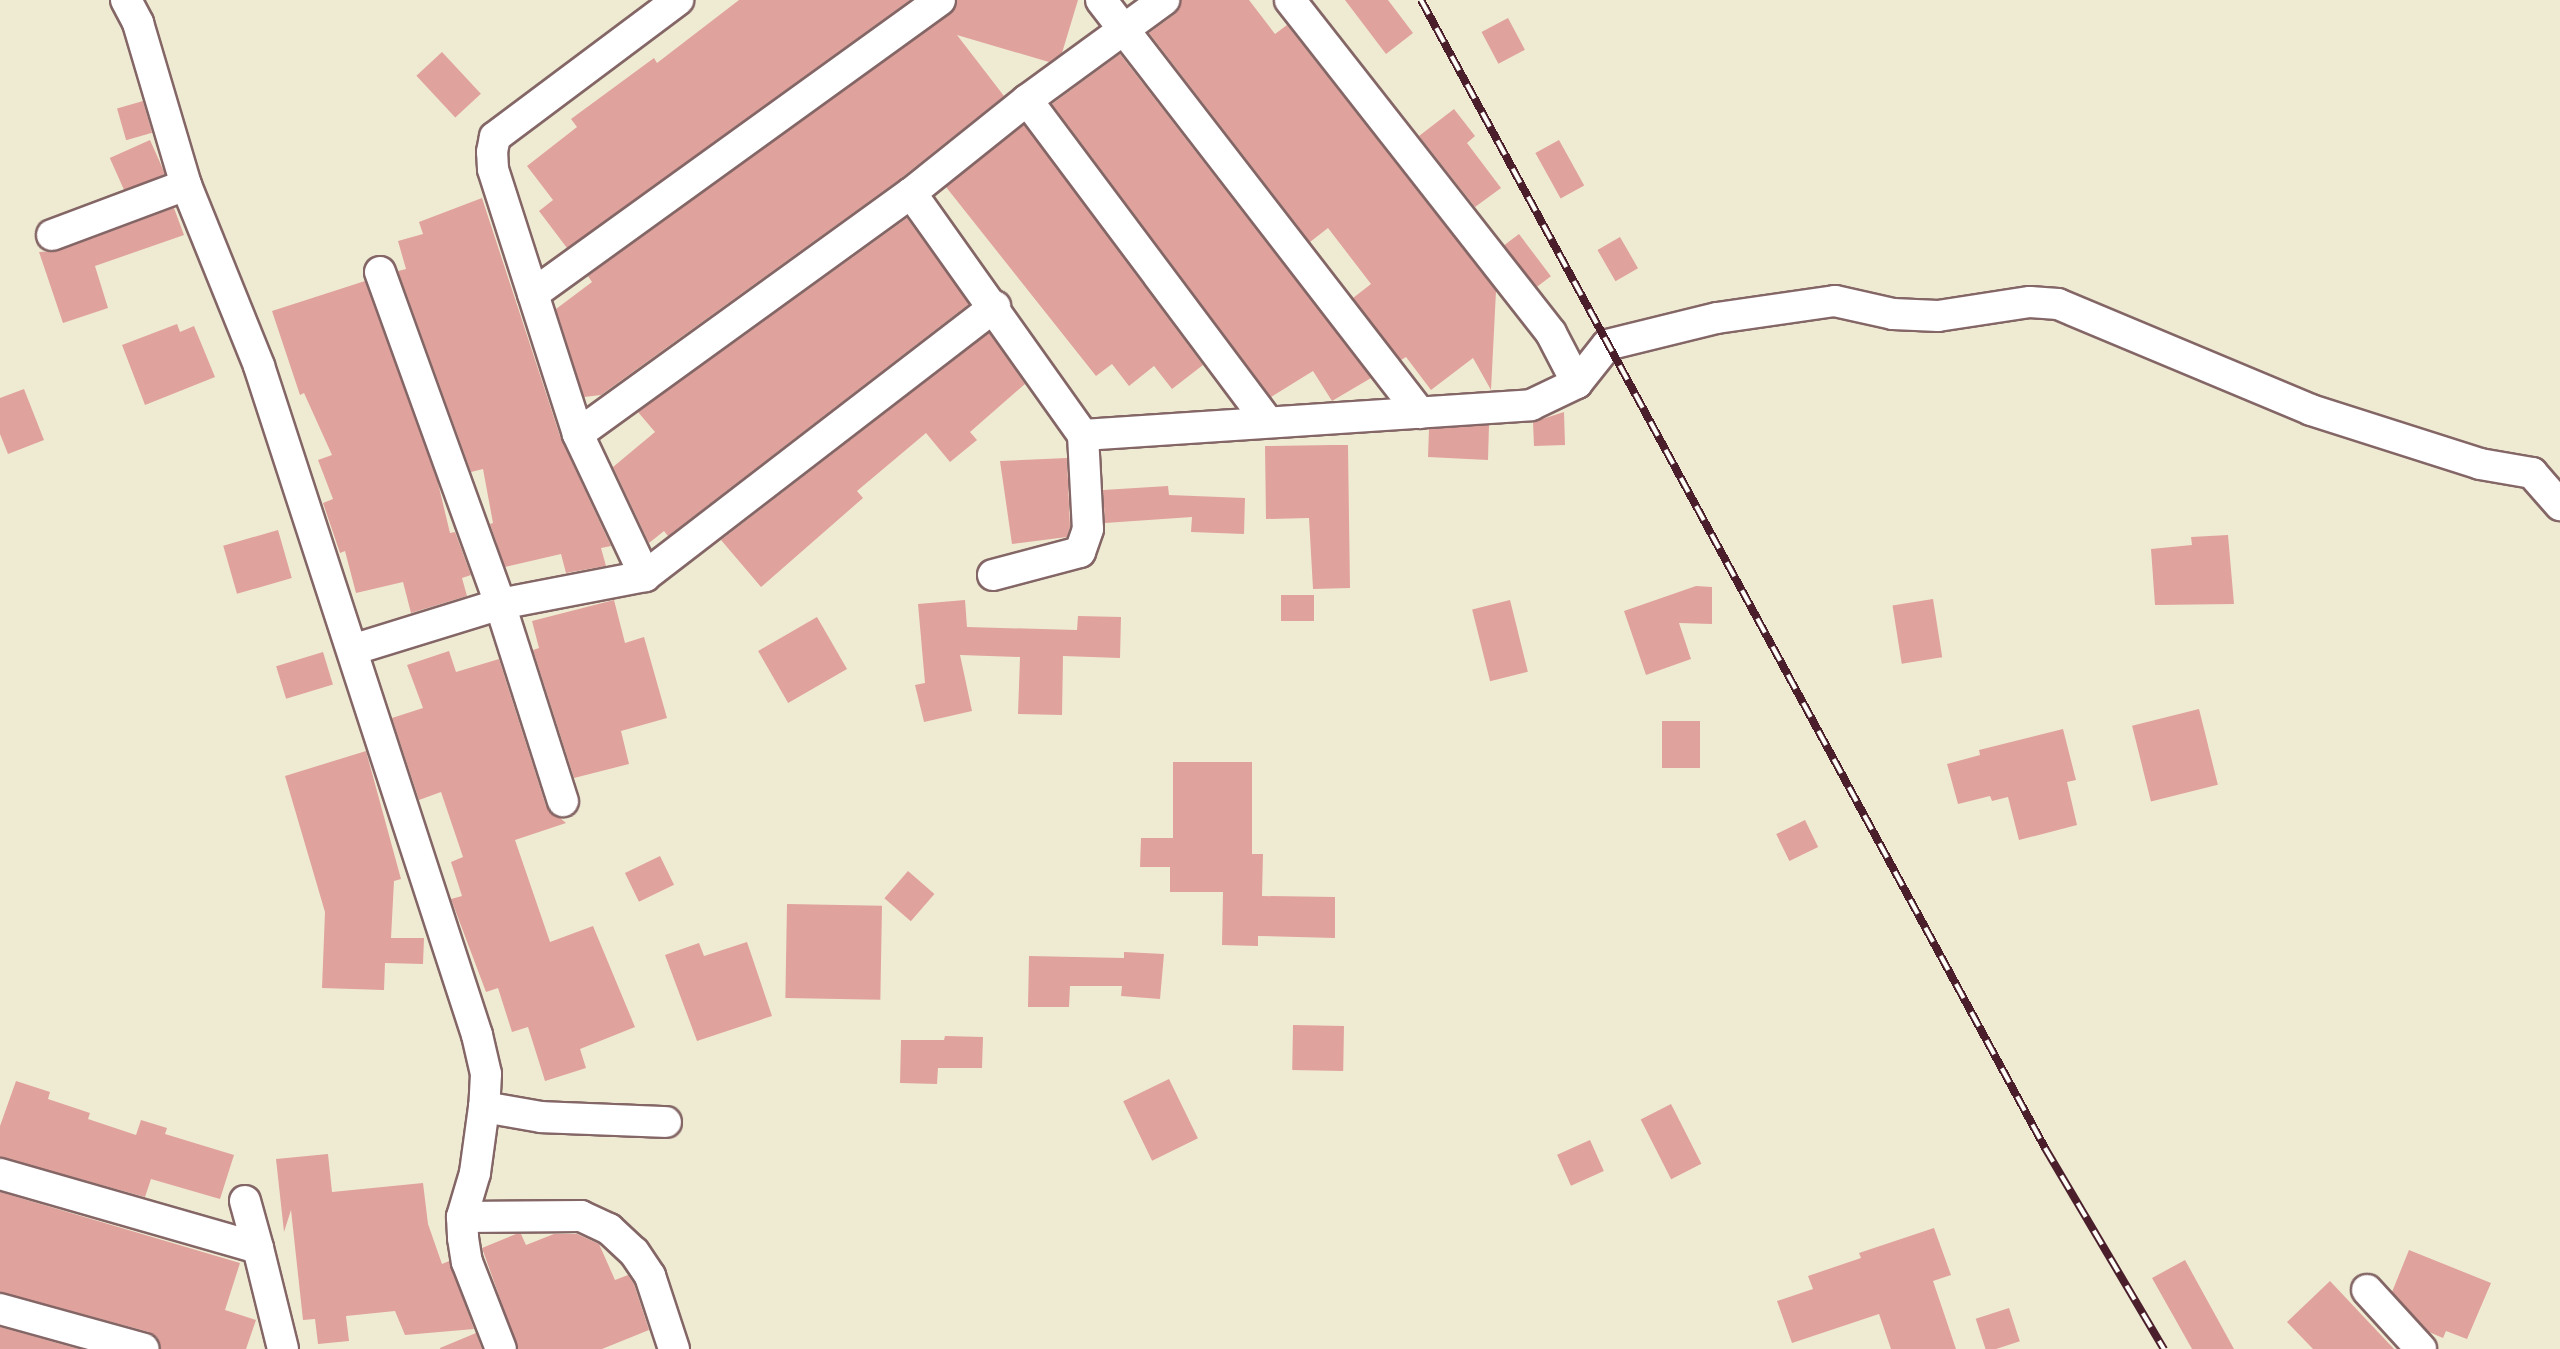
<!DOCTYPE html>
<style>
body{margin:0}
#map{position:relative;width:2560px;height:1349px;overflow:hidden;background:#efebd3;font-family:Sriracha,sans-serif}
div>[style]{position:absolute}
.building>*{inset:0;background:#e0a29c;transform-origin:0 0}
.roads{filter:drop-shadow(2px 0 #846666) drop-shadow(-2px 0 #846666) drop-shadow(0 2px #846666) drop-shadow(0 -2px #846666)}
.street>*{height:30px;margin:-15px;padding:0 15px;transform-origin:15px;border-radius:15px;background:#fff}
.rail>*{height:8px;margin-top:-4px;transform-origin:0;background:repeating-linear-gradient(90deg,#fdfcf7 0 16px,#4a1f2b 0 32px);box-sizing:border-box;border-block:2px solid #4a1f2b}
span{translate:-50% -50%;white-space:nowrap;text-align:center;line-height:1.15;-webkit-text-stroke:5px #fdfcf7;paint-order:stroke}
</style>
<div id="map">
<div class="building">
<i style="clip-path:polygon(739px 0,910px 0,567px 248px,539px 211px,553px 200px,527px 166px,577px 127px,571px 119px,654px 58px,657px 63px)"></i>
<i style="clip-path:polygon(957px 0,1078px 0,1062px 53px,1049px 62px,957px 35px,1004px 96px,900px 179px,601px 395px,584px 397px,556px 309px,592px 282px,588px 276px,950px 14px)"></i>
<i style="clip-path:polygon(1181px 0,1249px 0,1275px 34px,1287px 25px,1496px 291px,1491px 390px,1473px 358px,1431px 390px,1406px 357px,1401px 360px,1353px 298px,1371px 284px,1328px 228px,1310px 242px,1149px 33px,1175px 14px)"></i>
<i style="clip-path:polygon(1345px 0,1388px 0,1413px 33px,1386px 54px)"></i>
<i style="left:1508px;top:18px;width:36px;height:30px;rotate:62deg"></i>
<i style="left:442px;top:52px;width:57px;height:35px;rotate:47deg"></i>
<i style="clip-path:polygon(1120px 54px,1371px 378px,1332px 401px,1313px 371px,1271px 397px,1052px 104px)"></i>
<i style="left:143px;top:101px;width:33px;height:27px;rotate:74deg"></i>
<i style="clip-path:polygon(1454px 109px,1475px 136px,1467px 143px,1501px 188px,1475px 207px,1419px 136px)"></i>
<i style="clip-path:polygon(1024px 125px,1203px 365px,1172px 389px,1154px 366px,1129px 386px,1112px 364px,1096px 376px,946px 187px)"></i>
<i style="left:150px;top:140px;width:37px;height:44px;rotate:66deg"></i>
<i style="left:1559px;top:140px;width:52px;height:27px;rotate:61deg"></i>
<i style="clip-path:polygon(482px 198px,561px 439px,611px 546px,601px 548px,606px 566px,566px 573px,561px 554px,505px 567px,490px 524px,493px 523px,483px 469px,471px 472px,398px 271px,406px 269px,398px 241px,423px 234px,419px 222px)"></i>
<i style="clip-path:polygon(174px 208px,184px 235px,95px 266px,108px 308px,63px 323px,39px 252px,58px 251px)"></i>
<i style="clip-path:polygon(907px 218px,969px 304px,668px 536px,664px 531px,649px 543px,613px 467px,655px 432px,638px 412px)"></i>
<i style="left:1519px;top:234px;width:53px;height:19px;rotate:53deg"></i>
<i style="left:1620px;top:237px;width:36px;height:26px;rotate:60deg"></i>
<i style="clip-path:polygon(365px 281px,438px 483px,450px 533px,455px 532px,471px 575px,462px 578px,467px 596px,411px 613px,403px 582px,356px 593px,345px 551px,340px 553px,323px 503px,333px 499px,318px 460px,332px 455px,304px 393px,300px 395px,272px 311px)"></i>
<i style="clip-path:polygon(177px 324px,180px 332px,194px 326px,215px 377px,145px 405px,122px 345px)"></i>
<i style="clip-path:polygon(989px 333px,1025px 384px,970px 432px,977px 440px,950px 462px,926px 433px,857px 491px,863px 498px,761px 587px,721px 540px)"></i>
<i style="clip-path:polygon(24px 389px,44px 440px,8px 454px,0 434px,0 398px)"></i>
<i style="clip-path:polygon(1564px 412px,1565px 445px,1534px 446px,1533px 422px)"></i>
<i style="clip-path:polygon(1489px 425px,1488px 460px,1428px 457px,1429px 429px)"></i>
<i style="clip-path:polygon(1332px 445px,1348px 445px,1350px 588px,1313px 589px,1309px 518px,1266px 519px,1265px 446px)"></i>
<i style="clip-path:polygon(1067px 458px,1070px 527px,1067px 537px,1012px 544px,1000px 461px)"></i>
<i style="clip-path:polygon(1168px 486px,1169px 495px,1245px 498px,1244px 534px,1191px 532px,1192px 517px,1105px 523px,1103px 490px)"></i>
<i style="left:278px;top:530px;width:50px;height:57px;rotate:74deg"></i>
<i style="clip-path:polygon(2228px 535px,2234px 604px,2155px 605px,2151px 549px,2192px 545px,2191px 537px)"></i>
<i style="clip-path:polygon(1696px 586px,1712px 587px,1712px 624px,1679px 623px,1691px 659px,1646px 675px,1624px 611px)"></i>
<i style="left:1281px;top:595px;width:33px;height:26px"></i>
<i style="left:1933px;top:599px;width:59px;height:41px;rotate:81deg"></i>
<i style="clip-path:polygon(614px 600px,625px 643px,644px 637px,667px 718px,621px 731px,629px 764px,574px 778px,533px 650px,539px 648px,532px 621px)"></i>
<i style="clip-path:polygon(965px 600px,967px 627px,1077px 630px,1078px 616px,1121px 617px,1120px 658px,1063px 656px,1062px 715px,1018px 714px,1020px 657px,960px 655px,972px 711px,924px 722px,915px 685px,925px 683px,918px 604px)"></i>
<i style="left:1510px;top:600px;width:74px;height:39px;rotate:76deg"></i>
<i style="left:817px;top:617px;width:60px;height:68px;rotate:60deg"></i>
<i style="clip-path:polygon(449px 651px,456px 672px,499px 659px,546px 806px,566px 823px,515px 840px,550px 942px,593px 926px,635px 1027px,580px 1049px,586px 1068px,545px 1081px,528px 1027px,512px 1032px,498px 988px,486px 992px,451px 899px,462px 896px,451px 862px,463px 857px,441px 792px,419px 800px,392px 718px,423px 708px,407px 665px)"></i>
<i style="left:323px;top:652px;width:34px;height:49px;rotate:73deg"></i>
<i style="left:2199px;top:709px;width:78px;height:69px;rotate:76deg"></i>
<i style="left:1662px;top:721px;width:38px;height:47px"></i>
<i style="clip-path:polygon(2063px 729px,2076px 780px,2067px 782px,2077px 825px,2019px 840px,2008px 797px,1992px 801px,1990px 796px,1958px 804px,1947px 764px,1980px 755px,1979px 750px)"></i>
<i style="clip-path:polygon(366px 751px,401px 879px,394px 881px,391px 938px,424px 938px,423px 964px,385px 963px,384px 990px,322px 988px,325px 912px,285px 776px)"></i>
<i style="clip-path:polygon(1173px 762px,1252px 762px,1252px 854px,1263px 854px,1262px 896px,1335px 897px,1335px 938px,1258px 936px,1258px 946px,1222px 945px,1223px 892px,1170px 892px,1170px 867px,1140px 867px,1141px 838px,1173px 838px)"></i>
<i style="left:1805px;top:820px;width:30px;height:32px;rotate:64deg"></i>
<i style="left:660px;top:856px;width:32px;height:39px;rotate:64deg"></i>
<i style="left:908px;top:871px;width:35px;height:36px;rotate:41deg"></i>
<i style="left:787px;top:904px;width:95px;height:94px;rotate:1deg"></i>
<i style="clip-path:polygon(747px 942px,772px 1016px,697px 1041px,665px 955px,699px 943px,704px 956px)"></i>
<i style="clip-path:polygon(1124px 952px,1164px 954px,1160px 999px,1121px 996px,1122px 986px,1070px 986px,1069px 1007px,1028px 1007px,1029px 956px,1124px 958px)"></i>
<i style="left:1293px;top:1025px;width:51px;height:45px;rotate:1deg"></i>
<i style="clip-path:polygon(945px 1036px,983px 1037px,982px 1068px,938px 1068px,937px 1084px,900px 1083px,901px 1040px,944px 1040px)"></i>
<i style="left:1169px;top:1079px;width:66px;height:51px;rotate:64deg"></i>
<i style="clip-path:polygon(16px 1081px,50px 1092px,48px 1099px,90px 1113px,88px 1119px,136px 1135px,141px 1120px,167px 1128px,165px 1134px,234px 1155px,220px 1199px,151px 1179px,145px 1197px,0 1157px,0 1126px)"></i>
<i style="left:1671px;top:1104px;width:67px;height:34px;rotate:63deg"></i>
<i style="left:1590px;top:1140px;width:34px;height:36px;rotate:66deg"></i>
<i style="clip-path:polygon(328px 1154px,332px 1192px,423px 1183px,428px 1224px,442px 1264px,449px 1261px,474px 1329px,405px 1335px,395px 1311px,346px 1316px,349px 1341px,318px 1344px,315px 1319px,303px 1320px,291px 1210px,284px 1232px,276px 1159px)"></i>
<i style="clip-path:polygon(0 1192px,240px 1263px,225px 1310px,256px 1320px,246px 1349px,161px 1349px,157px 1337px,149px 1332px,0 1292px)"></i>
<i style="clip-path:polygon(1934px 1228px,1951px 1275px,1933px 1281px,1956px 1349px,1891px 1349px,1879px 1314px,1792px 1343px,1777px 1301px,1813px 1289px,1808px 1276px,1861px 1258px,1859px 1253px)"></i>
<i style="clip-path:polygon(516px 1234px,521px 1234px,526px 1245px,554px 1234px,577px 1234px,599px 1244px,615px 1280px,628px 1275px,634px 1284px,649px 1330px,602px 1349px,518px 1349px,482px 1248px)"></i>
<i style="clip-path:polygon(2409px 1250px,2491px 1283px,2467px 1339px,2446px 1331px,2443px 1338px,2429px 1332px,2392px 1292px)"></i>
<i style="clip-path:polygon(2185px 1260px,2234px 1349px,2192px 1349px,2152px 1278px)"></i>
<i style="clip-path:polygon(2330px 1281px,2394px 1349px,2313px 1349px,2287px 1322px)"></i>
<i style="left:2009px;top:1308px;width:35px;height:35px;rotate:72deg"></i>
<i style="clip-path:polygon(0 1327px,79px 1349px,0 1349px)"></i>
<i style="clip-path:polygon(476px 1333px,482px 1349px,440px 1349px,440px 1348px)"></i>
</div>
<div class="roads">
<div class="street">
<i style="left:126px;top:0;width:26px;rotate:62deg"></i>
<i style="left:138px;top:23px;width:169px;rotate:73.5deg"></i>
<i style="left:186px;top:185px;width:195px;rotate:68deg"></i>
<i style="left:259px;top:366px;width:704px;rotate:71.95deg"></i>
<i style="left:477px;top:1035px;width:40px;rotate:77deg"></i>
<i style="left:486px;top:1074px;width:33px;rotate:93deg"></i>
<i style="left:484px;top:1107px;width:67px;rotate:97.8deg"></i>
<i style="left:475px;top:1173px;width:46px;rotate:106.5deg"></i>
<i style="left:462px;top:1217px;width:21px;rotate:87deg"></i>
<i style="left:463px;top:1238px;width:24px;rotate:81deg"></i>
<i style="left:467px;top:1262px;width:93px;rotate:68.7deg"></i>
<i style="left:1101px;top:0;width:522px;rotate:52.32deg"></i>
<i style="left:1027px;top:100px;width:399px;rotate:53.2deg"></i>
<i style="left:911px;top:193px;width:297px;rotate:54.6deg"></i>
<i style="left:1083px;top:435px;width:94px;rotate:87deg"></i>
<i style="left:1088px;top:529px;width:24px;rotate:109deg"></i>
<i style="left:1080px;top:552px;width:90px;rotate:165.2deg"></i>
<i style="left:52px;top:235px;width:143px;rotate:-20.5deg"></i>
<i style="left:380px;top:272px;width:353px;rotate:70.1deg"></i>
<i style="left:500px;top:604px;width:207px;rotate:72.3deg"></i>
<i style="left:533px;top:294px;width:502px;rotate:-35.84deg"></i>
<i style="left:1577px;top:383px;width:48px;rotate:-51.7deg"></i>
<i style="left:1607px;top:345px;width:113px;rotate:-13.8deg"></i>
<i style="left:1717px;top:318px;width:119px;rotate:-8.2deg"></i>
<i style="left:1835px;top:301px;width:59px;rotate:12.6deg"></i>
<i style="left:1893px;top:314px;width:45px;rotate:2.5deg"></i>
<i style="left:1938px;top:316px;width:93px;rotate:-8.7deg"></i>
<i style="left:2030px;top:302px;width:28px;rotate:4deg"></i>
<i style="left:2058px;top:304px;width:274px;rotate:22.7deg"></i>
<i style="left:2311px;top:410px;width:177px;rotate:17.7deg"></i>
<i style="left:2480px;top:464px;width:53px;rotate:9.8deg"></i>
<i style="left:2532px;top:473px;width:43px;rotate:48.8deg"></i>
<i style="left:578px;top:434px;width:411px;rotate:-35.9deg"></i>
<i style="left:911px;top:193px;width:149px;rotate:-38.7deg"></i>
<i style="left:1027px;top:100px;width:170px;rotate:-36.1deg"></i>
<i style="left:1083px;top:435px;width:449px;rotate:-3.8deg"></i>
<i style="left:1531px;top:405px;width:51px;rotate:-25.6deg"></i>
<i style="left:1577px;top:383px;width:56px;rotate:-117.5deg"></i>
<i style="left:1551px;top:333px;width:423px;rotate:-128.1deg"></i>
<i style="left:645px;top:576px;width:157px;rotate:-115.3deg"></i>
<i style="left:578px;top:434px;width:278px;rotate:-107.8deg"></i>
<i style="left:493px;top:169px;width:17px;rotate:-93deg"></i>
<i style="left:492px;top:152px;width:15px;rotate:-79deg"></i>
<i style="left:495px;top:137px;width:229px;rotate:-36.8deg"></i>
<i style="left:355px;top:649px;width:152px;rotate:-17.2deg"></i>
<i style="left:500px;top:604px;width:148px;rotate:-10.9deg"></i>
<i style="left:645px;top:576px;width:442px;rotate:-37.6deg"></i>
<i style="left:484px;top:1107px;width:58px;rotate:10deg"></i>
<i style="left:541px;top:1117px;width:125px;rotate:2.3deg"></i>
<i style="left:0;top:1174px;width:268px;rotate:16deg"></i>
<i style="left:258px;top:1248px;width:104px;rotate:76.1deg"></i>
<i style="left:245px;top:1201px;width:49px;rotate:74.5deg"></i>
<i style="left:462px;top:1217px;width:119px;rotate:-0.5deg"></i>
<i style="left:581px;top:1216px;width:31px;rotate:25deg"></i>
<i style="left:609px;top:1229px;width:34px;rotate:43deg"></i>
<i style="left:634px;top:1252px;width:29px;rotate:56deg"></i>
<i style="left:650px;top:1276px;width:77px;rotate:71.8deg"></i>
<i style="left:2367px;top:1290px;width:80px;rotate:47.5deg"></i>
<i style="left:0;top:1309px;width:149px;rotate:15.5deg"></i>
</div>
</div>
<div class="rail">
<i style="left:1421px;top:0;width:1307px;rotate:61.47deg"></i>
<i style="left:2045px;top:1148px;width:234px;rotate:59.4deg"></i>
</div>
</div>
